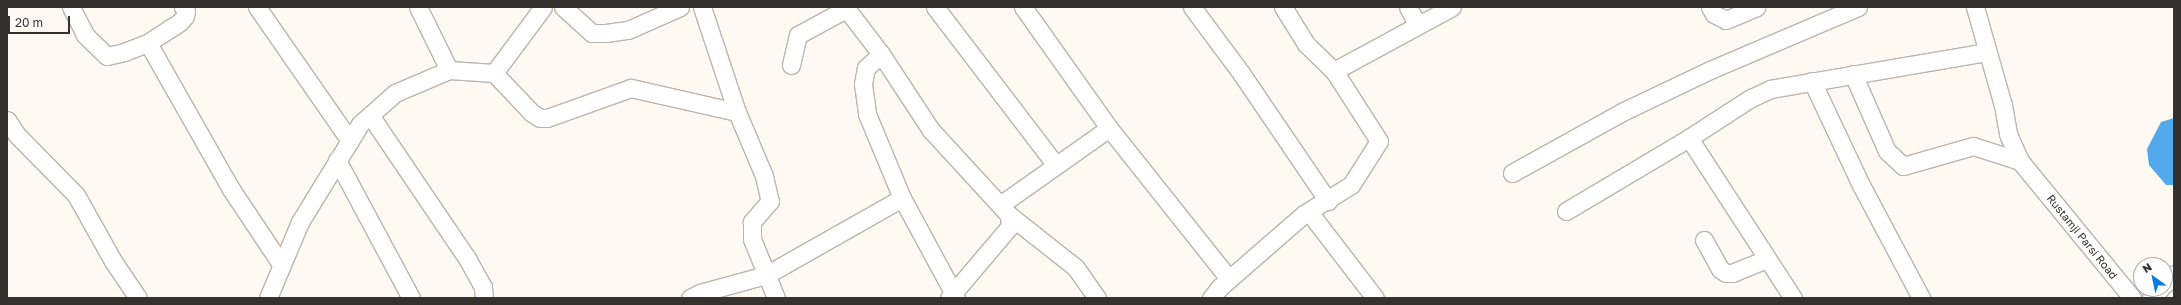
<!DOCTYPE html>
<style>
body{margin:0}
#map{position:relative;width:2181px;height:305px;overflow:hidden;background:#fef9f3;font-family:"Golos Text",sans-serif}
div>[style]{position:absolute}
.water>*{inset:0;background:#52a9eb}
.roads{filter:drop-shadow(1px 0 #bbb5af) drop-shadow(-1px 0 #bbb5af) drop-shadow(0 1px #bbb5af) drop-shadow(0 -1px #bbb5af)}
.street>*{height:17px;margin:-8.5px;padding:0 8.5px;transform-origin:8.5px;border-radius:8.5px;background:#fff}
span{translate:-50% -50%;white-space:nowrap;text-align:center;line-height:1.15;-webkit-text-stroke:4px #fff;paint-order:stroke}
.street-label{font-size:11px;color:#34312e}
.frame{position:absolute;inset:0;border:8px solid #34312e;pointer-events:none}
.north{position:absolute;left:2133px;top:257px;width:40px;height:40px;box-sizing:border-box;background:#fff;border:1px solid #aeadab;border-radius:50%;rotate:327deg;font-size:11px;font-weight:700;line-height:16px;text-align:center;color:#34312e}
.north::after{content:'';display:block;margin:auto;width:14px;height:18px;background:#007ce2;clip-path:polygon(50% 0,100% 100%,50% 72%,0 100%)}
.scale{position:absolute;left:8px;top:16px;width:62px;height:18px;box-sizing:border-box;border:2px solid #34312e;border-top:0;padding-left:5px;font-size:12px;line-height:14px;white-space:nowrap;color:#34312e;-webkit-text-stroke:3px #fff;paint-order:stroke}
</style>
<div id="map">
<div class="water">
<i style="clip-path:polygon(2174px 118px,2174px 185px,2166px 185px,2149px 165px,2147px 149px,2161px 122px)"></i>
</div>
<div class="roads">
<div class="street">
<i style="left:71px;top:7px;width:31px;rotate:63deg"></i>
<i style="left:85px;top:35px;width:30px;rotate:44deg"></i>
<i style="left:107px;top:56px;width:17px;rotate:-13deg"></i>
<i style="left:124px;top:52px;width:26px;rotate:-21deg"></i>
<i style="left:183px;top:7px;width:5px;rotate:53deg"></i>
<i style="left:186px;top:11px;width:5px;rotate:101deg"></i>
<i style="left:185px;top:16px;width:8px;rotate:130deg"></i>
<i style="left:180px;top:22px;width:38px;rotate:147deg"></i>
<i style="left:148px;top:43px;width:168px;rotate:60.4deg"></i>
<i style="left:231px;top:189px;width:90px;rotate:56.3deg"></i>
<i style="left:257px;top:7px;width:163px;rotate:55.2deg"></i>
<i style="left:418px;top:7px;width:70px;rotate:63.8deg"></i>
<i style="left:563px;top:7px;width:39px;rotate:42deg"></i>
<i style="left:592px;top:33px;width:14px"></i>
<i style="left:606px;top:33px;width:22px;rotate:-8deg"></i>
<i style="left:628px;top:30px;width:57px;rotate:-23.9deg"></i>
<i style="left:702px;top:7px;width:111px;rotate:71.6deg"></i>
<i style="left:737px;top:112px;width:69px;rotate:67.1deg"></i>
<i style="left:764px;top:176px;width:26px;rotate:77deg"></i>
<i style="left:770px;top:201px;width:28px;rotate:131deg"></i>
<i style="left:752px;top:222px;width:17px;rotate:90deg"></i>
<i style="left:752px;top:239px;width:64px;rotate:67.9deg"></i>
<i style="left:845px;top:7px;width:59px;rotate:52.5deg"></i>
<i style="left:881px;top:54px;width:91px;rotate:56.7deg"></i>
<i style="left:931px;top:130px;width:115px;rotate:47.5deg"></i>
<i style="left:1009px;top:215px;width:85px;rotate:38.3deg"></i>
<i style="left:1076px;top:268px;width:37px;rotate:55deg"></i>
<i style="left:935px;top:7px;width:198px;rotate:52.6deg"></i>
<i style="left:1023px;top:7px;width:148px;rotate:54.6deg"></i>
<i style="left:1109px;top:128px;width:193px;rotate:51.5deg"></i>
<i style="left:1192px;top:7px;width:82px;rotate:53.4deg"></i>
<i style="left:1241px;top:73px;width:155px;rotate:55.8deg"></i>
<i style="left:1283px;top:7px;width:44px;rotate:58.1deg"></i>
<i style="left:1306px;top:44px;width:39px;rotate:44deg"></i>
<i style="left:1408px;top:7px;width:19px;rotate:62deg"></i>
<i style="left:1710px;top:7px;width:8px;rotate:60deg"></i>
<i style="left:1714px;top:14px;width:13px;rotate:27deg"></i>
<i style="left:1726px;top:20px;width:33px;rotate:-23deg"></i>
<i style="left:1975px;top:7px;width:102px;rotate:74.1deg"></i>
<i style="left:2003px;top:105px;width:29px;rotate:80deg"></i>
<i style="left:2008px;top:134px;width:30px;rotate:66deg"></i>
<i style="left:2020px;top:161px;width:177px;rotate:50.7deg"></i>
<i style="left:881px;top:54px;width:21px;rotate:137deg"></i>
<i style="left:866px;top:68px;width:16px;rotate:101deg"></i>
<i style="left:863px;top:84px;width:30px;rotate:82deg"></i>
<i style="left:867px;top:114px;width:91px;rotate:67.4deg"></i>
<i style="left:902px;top:198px;width:114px;rotate:61.6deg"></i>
<i style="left:791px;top:65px;width:31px;rotate:-77deg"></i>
<i style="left:798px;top:35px;width:55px;rotate:-28.4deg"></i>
<i style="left:494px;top:73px;width:55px;rotate:46.5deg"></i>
<i style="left:532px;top:113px;width:9px;rotate:32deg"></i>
<i style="left:540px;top:118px;width:7px"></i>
<i style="left:547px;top:118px;width:89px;rotate:-19.7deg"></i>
<i style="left:631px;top:88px;width:109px;rotate:12.8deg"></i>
<i style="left:1853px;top:74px;width:84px;rotate:66.2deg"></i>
<i style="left:1887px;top:151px;width:22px;rotate:43deg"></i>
<i style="left:1903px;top:166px;width:73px;rotate:-15.9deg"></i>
<i style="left:1973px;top:146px;width:49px;rotate:17.7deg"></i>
<i style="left:1812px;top:81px;width:115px;rotate:64.8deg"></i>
<i style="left:1861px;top:185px;width:128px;rotate:62deg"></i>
<i style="left:370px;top:115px;width:175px;rotate:55.9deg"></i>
<i style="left:468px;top:260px;width:31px;rotate:61deg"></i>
<i style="left:483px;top:287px;width:11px;rotate:85deg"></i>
<i style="left:7px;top:120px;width:18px;rotate:56deg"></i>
<i style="left:17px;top:135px;width:84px;rotate:45.5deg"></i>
<i style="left:76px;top:195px;width:76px;rotate:60.7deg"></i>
<i style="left:113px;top:261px;width:45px;rotate:56deg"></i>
<i style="left:1689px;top:138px;width:191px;rotate:57deg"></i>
<i style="left:337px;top:160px;width:157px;rotate:61.8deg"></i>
<i style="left:1512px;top:173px;width:128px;rotate:-29deg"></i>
<i style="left:1624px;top:111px;width:95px;rotate:-25.5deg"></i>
<i style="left:1710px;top:70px;width:161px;rotate:-23.1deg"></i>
<i style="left:1000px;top:205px;width:133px;rotate:-35.2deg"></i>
<i style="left:1566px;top:211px;width:143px;rotate:-30.7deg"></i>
<i style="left:1689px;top:138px;width:72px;rotate:-33deg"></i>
<i style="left:1749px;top:99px;width:23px;rotate:-25deg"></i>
<i style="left:1770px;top:89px;width:219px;rotate:-9.7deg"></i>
<i style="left:1309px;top:212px;width:108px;rotate:52.5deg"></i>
<i style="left:1704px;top:240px;width:33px;rotate:61deg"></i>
<i style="left:1720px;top:269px;width:7px;rotate:34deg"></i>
<i style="left:1726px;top:273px;width:6px"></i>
<i style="left:1732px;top:273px;width:37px;rotate:-22deg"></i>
<i style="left:2165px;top:284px;width:13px;rotate:-48deg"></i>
<i style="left:268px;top:298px;width:82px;rotate:-67.2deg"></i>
<i style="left:300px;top:222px;width:115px;rotate:-58.5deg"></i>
<i style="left:360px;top:124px;width:47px;rotate:-41.5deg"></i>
<i style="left:395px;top:93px;width:59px;rotate:-23.1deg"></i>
<i style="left:449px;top:70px;width:45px;rotate:3.8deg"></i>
<i style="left:494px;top:73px;width:82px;rotate:-53.4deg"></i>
<i style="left:690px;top:298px;width:11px;rotate:-27deg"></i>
<i style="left:700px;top:293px;width:68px;rotate:-15.3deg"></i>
<i style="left:766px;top:275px;width:156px;rotate:-29.5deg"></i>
<i style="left:949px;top:298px;width:94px;rotate:-49.7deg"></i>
<i style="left:1010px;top:226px;width:11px;rotate:-95deg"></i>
<i style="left:1211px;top:298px;width:14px;rotate:-51deg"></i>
<i style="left:1220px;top:287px;width:111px;rotate:-41deg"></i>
<i style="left:1304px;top:214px;width:55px;rotate:-31.7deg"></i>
<i style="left:1351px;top:185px;width:52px;rotate:-57.5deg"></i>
<i style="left:1379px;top:141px;width:83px;rotate:-122.7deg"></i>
<i style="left:1334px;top:71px;width:134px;rotate:-28.5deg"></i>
<i style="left:2151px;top:298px;width:13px;rotate:-45deg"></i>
</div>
</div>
<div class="street-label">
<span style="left:2082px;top:237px;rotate:51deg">Rustamji Parsi Road</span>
</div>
<div class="frame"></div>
<div class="north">N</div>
<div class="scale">20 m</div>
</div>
